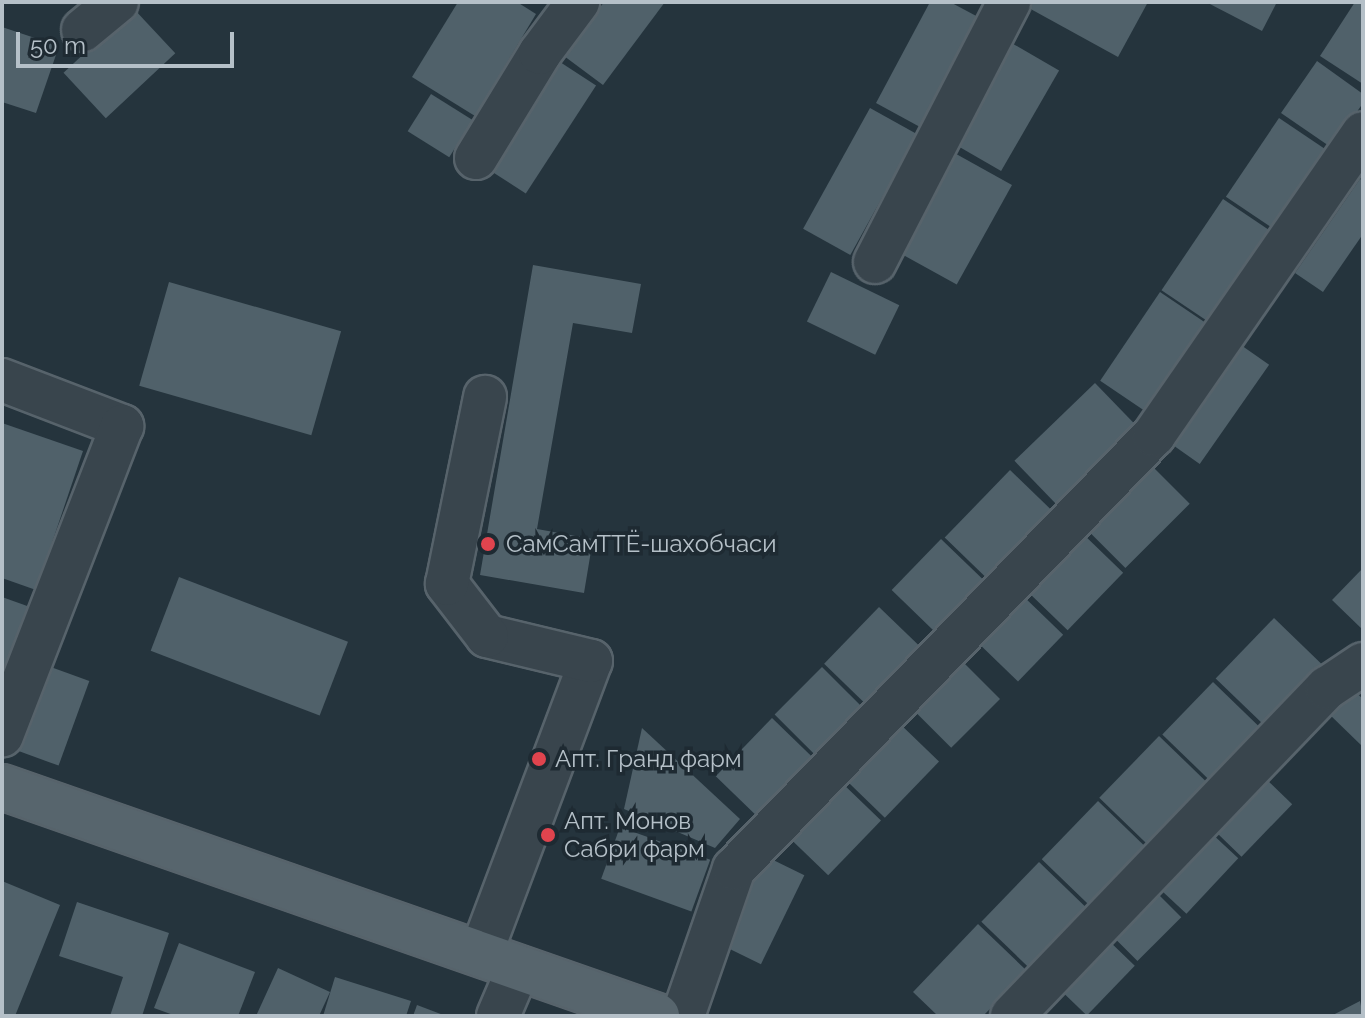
<!DOCTYPE html>
<meta charset="utf-8">
<style>
body{margin:0}
#map{position:relative;width:1365px;height:1018px;overflow:hidden;background:#25343d;font-family:Raleway,sans-serif}
div>[style]{position:absolute}
.building>*{inset:0;background:#50616a;transform-origin:0 0}
.roads{filter:drop-shadow(2px 0 #57636b) drop-shadow(-2px 0 #57636b) drop-shadow(0 2px #57636b) drop-shadow(0 -2px #57636b)}
.minor>*{height:42px;margin:-21px;padding:0 21px;transform-origin:21px;border-radius:21px;background:#39454d}
.major>*{height:44px;margin:-22px;padding:0 22px;transform-origin:22px;border-radius:22px;background:#57656d}
.dots>*{width:22px;height:22px;translate:-50% -50%;box-sizing:border-box;border:4px solid #1e2a32;border-radius:50%}
span{translate:-50% -50%;white-space:nowrap;text-align:center;line-height:1.15;-webkit-text-stroke:7px #1e2a32;paint-order:stroke}
.poi-label{font-size:24px;color:#b5c0c8}
.left{translate:0 -50%;text-align:left}
.frame{position:absolute;inset:0;border:4px solid #b5c0c8;pointer-events:none}
.scale{position:absolute;left:16px;top:32px;width:218px;height:36px;box-sizing:border-box;border:4px solid #b5c0c8;border-top:0;padding-left:10px;font-size:24px;line-height:28px;white-space:nowrap;color:#b5c0c8;-webkit-text-stroke:6px #1e2a32;paint-order:stroke}
</style>
<div id="map">
<div class="building">
<i style="clip-path:polygon(458px 2px,517px 2px,536px 14px,475px 116px,412px 77px)"></i>
<i style="clip-path:polygon(604px 2px,665px 2px,603px 85px,564px 56px)"></i>
<i style="clip-path:polygon(930px 2px,950px 2px,980px 18px,920px 127px,876px 103px)"></i>
<i style="clip-path:polygon(1029px 2px,1148px 2px,1118px 57px,1027px 7px)"></i>
<i style="clip-path:polygon(1206px 2px,1277px 2px,1262px 31px)"></i>
<i style="clip-path:polygon(1355px 2px,1363px 2px,1363px 84px,1320px 56px)"></i>
<i style="left:133px;top:8px;width:62px;height:95px;rotate:47deg"></i>
<i style="clip-path:polygon(2px 27px,59px 46px,36px 113px,2px 102px)"></i>
<i style="left:1008px;top:41px;width:59px;height:116px;rotate:30deg"></i>
<i style="clip-path:polygon(1317px 61px,1363px 94px,1363px 103px,1332px 148px,1281px 113px)"></i>
<i style="left:560px;top:62px;width:43px;height:129px;rotate:33deg"></i>
<i style="left:431px;top:94px;width:49px;height:44px;rotate:32deg"></i>
<i style="left:870px;top:108px;width:54px;height:138px;rotate:29deg"></i>
<i style="left:1279px;top:118px;width:60px;height:95px;rotate:34deg"></i>
<i style="left:949px;top:150px;width:72px;height:114px;rotate:29deg"></i>
<i style="clip-path:polygon(1360px 179px,1363px 181px,1363px 234px,1323px 292px,1295px 273px)"></i>
<i style="left:1223px;top:199px;width:62px;height:110px;rotate:34deg"></i>
<i style="clip-path:polygon(533px 265px,641px 284px,632px 333px,573px 323px,537px 529px,593px 539px,584px 593px,480px 575px)"></i>
<i style="left:831px;top:272px;width:76px;height:55px;rotate:26deg"></i>
<i style="left:169px;top:282px;width:179px;height:108px;rotate:16deg"></i>
<i style="left:1160px;top:292px;width:62px;height:107px;rotate:34deg"></i>
<i style="left:1238px;top:343px;width:38px;height:121px;rotate:35deg"></i>
<i style="left:1095px;top:383px;width:62px;height:112px;rotate:46deg"></i>
<i style="clip-path:polygon(2px 423px,83px 451px,36px 590px,2px 578px)"></i>
<i style="left:1148px;top:462px;width:59px;height:91px;rotate:45deg"></i>
<i style="left:1010px;top:470px;width:60px;height:94px;rotate:44deg"></i>
<i style="left:1080px;top:531px;width:60px;height:80px;rotate:44deg"></i>
<i style="left:941px;top:539px;width:61px;height:71px;rotate:44deg"></i>
<i style="clip-path:polygon(1363px 568px,1363px 630px,1332px 600px)"></i>
<i style="left:179px;top:577px;width:181px;height:79px;rotate:21deg"></i>
<i style="left:1020px;top:593px;width:60px;height:65px;rotate:44deg"></i>
<i style="clip-path:polygon(2px 597px,30px 607px,2px 679px)"></i>
<i style="left:879px;top:607px;width:57px;height:79px;rotate:44deg"></i>
<i style="left:1274px;top:618px;width:69px;height:84px;rotate:44deg"></i>
<i style="left:959px;top:658px;width:58px;height:69px;rotate:45deg"></i>
<i style="left:48px;top:666px;width:44px;height:90px;rotate:20deg"></i>
<i style="left:822px;top:667px;width:57px;height:67px;rotate:45deg"></i>
<i style="left:1213px;top:682px;width:69px;height:73px;rotate:44deg"></i>
<i style="clip-path:polygon(1351px 688px,1363px 699px,1363px 747px,1327px 712px)"></i>
<i style="left:772px;top:718px;width:56px;height:81px;rotate:44deg"></i>
<i style="left:898px;top:722px;width:57px;height:78px;rotate:44deg"></i>
<i style="clip-path:polygon(642px 728px,740px 819px,715px 848px,624px 809px)"></i>
<i style="left:1159px;top:736px;width:69px;height:86px;rotate:44deg"></i>
<i style="left:1262px;top:775px;width:42px;height:73px;rotate:44deg"></i>
<i style="left:840px;top:781px;width:57px;height:76px;rotate:44deg"></i>
<i style="left:1098px;top:801px;width:68px;height:81px;rotate:44deg"></i>
<i style="left:620px;top:827px;width:96px;height:55px;rotate:20deg"></i>
<i style="left:1209px;top:831px;width:40px;height:76px;rotate:43deg"></i>
<i style="left:763px;top:855px;width:46px;height:99px;rotate:26deg"></i>
<i style="left:1039px;top:862px;width:67px;height:83px;rotate:44deg"></i>
<i style="clip-path:polygon(2px 881px,60px 905px,15px 1016px,2px 1016px)"></i>
<i style="left:1153px;top:889px;width:40px;height:62px;rotate:45deg"></i>
<i style="clip-path:polygon(77px 902px,169px 933px,142px 1016px,110px 1016px,123px 977px,59px 956px)"></i>
<i style="clip-path:polygon(978px 924px,1027px 971px,983px 1016px,938px 1016px,913px 992px)"></i>
<i style="left:1106px;top:938px;width:40px;height:69px;rotate:44deg"></i>
<i style="clip-path:polygon(179px 943px,255px 972px,238px 1016px,176px 1016px,154px 1008px)"></i>
<i style="clip-path:polygon(278px 968px,330px 992px,319px 1016px,256px 1016px)"></i>
<i style="clip-path:polygon(335px 977px,411px 1001px,406px 1016px,323px 1016px)"></i>
<i style="clip-path:polygon(1360px 1001px,1363px 1016px,1331px 1016px)"></i>
<i style="clip-path:polygon(417px 1005px,446px 1016px,413px 1016px)"></i>
</div>
<div class="roads">
<div class="minor">
<i style="left:83px;top:30px;width:44px;rotate:-39.5deg"></i>
<i style="left:476px;top:158px;width:123px;rotate:-58.6deg"></i>
<i style="left:540px;top:53px;width:64px;rotate:-53.3deg"></i>
<i style="left:875px;top:262px;width:292px;rotate:-62.7deg"></i>
<i style="left:2px;top:380px;width:129px;rotate:21deg"></i>
<i style="left:122px;top:426px;width:332px;rotate:111.2deg"></i>
<i style="left:481px;top:953px;width:312px;rotate:-69.4deg"></i>
<i style="left:591px;top:661px;width:107px;rotate:-166.5deg"></i>
<i style="left:487px;top:636px;width:66px;rotate:-127.6deg"></i>
<i style="left:447px;top:584px;width:191px;rotate:-78.5deg"></i>
<i style="left:498px;top:1016px;width:53px;rotate:-66.8deg"></i>
<i style="left:683px;top:1016px;width:156px;rotate:-70.9deg"></i>
<i style="left:734px;top:869px;width:604px;rotate:-45.94deg"></i>
<i style="left:1154px;top:435px;width:367px;rotate:-55.3deg"></i>
<i style="left:1012px;top:1016px;width:455px;rotate:-46.2deg"></i>
<i style="left:1327px;top:688px;width:43px;rotate:-33.7deg"></i>
</div>
<div class="major">
<i style="left:2px;top:787px;width:694px;rotate:19.27deg"></i>
</div>
</div>
<div class="dots">
<i style="left:488px;top:544px;background:#e0444e"></i>
<i style="left:539px;top:759px;background:#e0444e"></i>
<i style="left:548px;top:835px;background:#e0444e"></i>
</div>
<div class="poi-label">
<span class="left" style="left:506px;top:544px">СамСамТТЁ-шахобчаси</span>
<span class="left" style="left:555px;top:759px">Апт. Гранд фарм</span>
<span class="left" style="left:564px;top:835px">Апт. Монов<br>Сабри фарм</span>
</div>
<div class="frame"></div>
<div class="scale">50 m</div>
</div>
